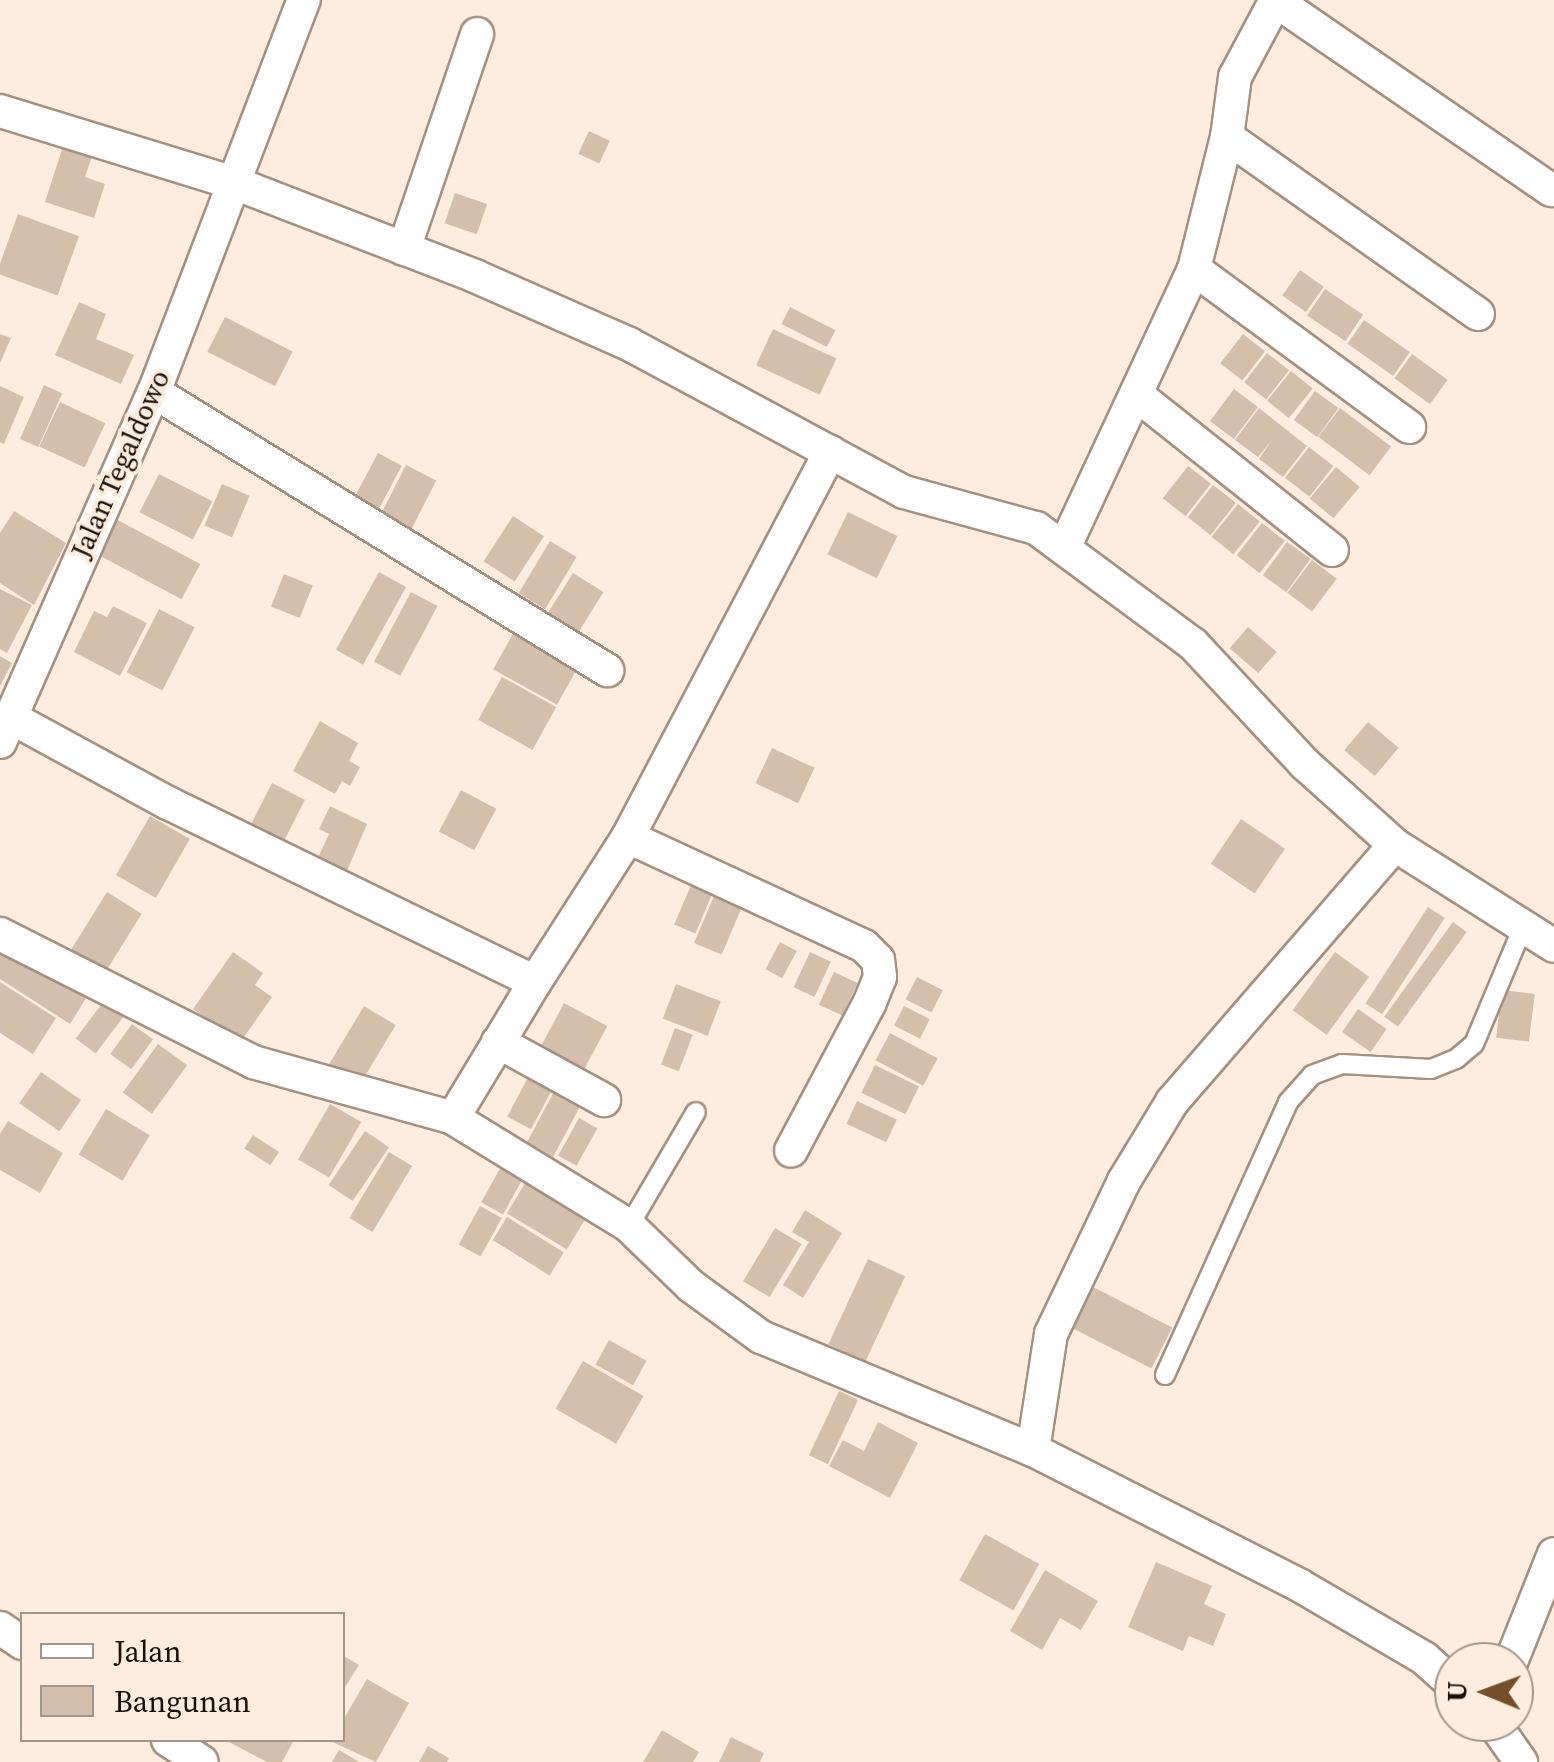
<!DOCTYPE html>
<style>
body{margin:0}
#map{position:relative;width:1554px;height:1762px;overflow:hidden;background:#feedde;font-family:"Source Serif 4",serif}
div>[style]{position:absolute}
.building>*{inset:0;background:#d4bfad;transform-origin:0 0}
.roads{filter:drop-shadow(2px 0 #a59180) drop-shadow(-2px 0 #a59180) drop-shadow(0 2px #a59180) drop-shadow(0 -2px #a59180)}
.lane>*{height:18px;margin:-9px;padding:0 9px;transform-origin:9px;border-radius:9px;background:#fff}
.street>*{height:32px;margin:-16px;padding:0 16px;transform-origin:16px;border-radius:16px;background:#fff}
span{translate:-50% -50%;white-space:nowrap;text-align:center;line-height:1.15;-webkit-text-stroke:8px #feedde;paint-order:stroke}
.street-label{font-size:28px;color:#18110b}
.legend{position:absolute;left:20px;top:1612px;width:325px;height:130px;box-sizing:border-box;background:#feedde;border:2px solid #a2958a;margin:0;padding:12px 18px;list-style:none;font-size:30px;color:#18110b}
.legend li{display:flex;align-items:center;gap:20px;height:50px}
.legend b{width:50px;border:2px solid #a2958a}
.north{position:absolute;left:1434px;top:1642px;width:100px;height:100px;box-sizing:border-box;background:#feedde;border:2px solid #a2958a;border-radius:50%;rotate:271deg;font-size:28px;font-weight:700;line-height:40px;text-align:center;color:#18110b}
.north::after{content:'';display:block;margin:auto;width:35px;height:45px;background:#744f2a;clip-path:polygon(50% 0,100% 100%,50% 72%,0 100%)}
</style>
<div id="map">
<div class="building">
<i style="left:589px;top:131px;width:23px;height:25px;rotate:25deg"></i>
<i style="clip-path:polygon(64px 143px,93px 153px,85px 177px,105px 184px,94px 218px,45px 202px)"></i>
<i style="left:455px;top:193px;width:34px;height:32px;rotate:19deg"></i>
<i style="left:18px;top:214px;width:65px;height:63px;rotate:20deg"></i>
<i style="left:1300px;top:270px;width:29px;height:31px;rotate:35deg"></i>
<i style="left:1325px;top:289px;width:46px;height:32px;rotate:34deg"></i>
<i style="clip-path:polygon(79px 302px,106px 314px,96px 339px,134px 355px,121px 384px,55px 355px)"></i>
<i style="left:790px;top:307px;width:51px;height:19px;rotate:27deg"></i>
<i style="left:225px;top:317px;width:76px;height:39px;rotate:27deg"></i>
<i style="left:1364px;top:320px;width:56px;height:29px;rotate:35deg"></i>
<i style="left:773px;top:329px;width:70px;height:40px;rotate:25deg"></i>
<i style="clip-path:polygon(0 334px,11px 338px,0 363px)"></i>
<i style="left:1243px;top:334px;width:28px;height:37px;rotate:38deg"></i>
<i style="left:1267px;top:353px;width:28px;height:37px;rotate:38deg"></i>
<i style="left:1412px;top:354px;width:44px;height:30px;rotate:36deg"></i>
<i style="left:1291px;top:371px;width:28px;height:38px;rotate:39deg"></i>
<i style="left:44px;top:385px;width:20px;height:59px;rotate:24deg"></i>
<i style="clip-path:polygon(0 386px,24px 397px,4px 444px,0 442px)"></i>
<i style="left:1234px;top:389px;width:30px;height:40px;rotate:37deg"></i>
<i style="left:1315px;top:391px;width:29px;height:36px;rotate:36deg"></i>
<i style="left:60px;top:402px;width:50px;height:49px;rotate:25deg"></i>
<i style="clip-path:polygon(1259px 408px,1307px 446px,1283px 477px,1259px 459px,1272px 440px,1258px 457px,1235px 440px)"></i>
<i style="left:1340px;top:408px;width:64px;height:36px;rotate:37deg"></i>
<i style="left:1309px;top:447px;width:31px;height:39px;rotate:38deg"></i>
<i style="left:378px;top:453px;width:27px;height:52px;rotate:28deg"></i>
<i style="left:406px;top:465px;width:34px;height:57px;rotate:27deg"></i>
<i style="left:1188px;top:466px;width:29px;height:41px;rotate:38deg"></i>
<i style="left:1336px;top:467px;width:31px;height:41px;rotate:40deg"></i>
<i style="left:159px;top:474px;width:60px;height:43px;rotate:27deg"></i>
<i style="left:222px;top:484px;width:30px;height:45px;rotate:23deg"></i>
<i style="left:1213px;top:485px;width:29px;height:41px;rotate:38deg"></i>
<i style="left:1238px;top:504px;width:28px;height:42px;rotate:39deg"></i>
<i style="clip-path:polygon(14px 511px,66px 543px,34px 605px,0 583px,0 533px)"></i>
<i style="left:848px;top:512px;width:55px;height:47px;rotate:26deg"></i>
<i style="left:513px;top:516px;width:37px;height:54px;rotate:33deg"></i>
<i style="left:112px;top:517px;width:100px;height:40px;rotate:28deg"></i>
<i style="left:1262px;top:523px;width:29px;height:41px;rotate:38deg"></i>
<i style="left:550px;top:541px;width:31px;height:61px;rotate:31deg"></i>
<i style="left:1287px;top:542px;width:29px;height:41px;rotate:36deg"></i>
<i style="left:1312px;top:560px;width:31px;height:41px;rotate:37deg"></i>
<i style="left:379px;top:572px;width:31px;height:89px;rotate:29deg"></i>
<i style="left:573px;top:573px;width:36px;height:47px;rotate:32deg"></i>
<i style="left:284px;top:574px;width:31px;height:35px;rotate:22deg"></i>
<i style="clip-path:polygon(0 589px,32px 605px,7px 653px,0 649px)"></i>
<i style="left:411px;top:592px;width:30px;height:79px;rotate:28deg"></i>
<i style="clip-path:polygon(113px 606px,147px 623px,120px 676px,74px 652px,94px 611px,107px 617px)"></i>
<i style="left:159px;top:609px;width:40px;height:71px;rotate:27deg"></i>
<i style="left:1248px;top:627px;width:38px;height:28px;rotate:41deg"></i>
<i style="left:515px;top:630px;width:73px;height:45px;rotate:29deg"></i>
<i style="clip-path:polygon(0 656px,12px 663px,0 686px)"></i>
<i style="left:502px;top:677px;width:62px;height:49px;rotate:29deg"></i>
<i style="clip-path:polygon(320px 721px,358px 743px,349px 761px,360px 767px,350px 786px,342px 781px,335px 794px,293px 771px)"></i>
<i style="left:1368px;top:722px;width:40px;height:37px;rotate:40deg"></i>
<i style="left:772px;top:748px;width:47px;height:39px;rotate:25deg"></i>
<i style="left:272px;top:783px;width:37px;height:47px;rotate:27deg"></i>
<i style="left:461px;top:790px;width:40px;height:47px;rotate:28deg"></i>
<i style="clip-path:polygon(330px 806px,367px 824px,343px 880px,314px 866px,329px 834px,319px 829px)"></i>
<i style="left:150px;top:816px;width:46px;height:68px;rotate:30deg"></i>
<i style="left:1241px;top:819px;width:53px;height:54px;rotate:34deg"></i>
<i style="left:691px;top:885px;width:23px;height:43px;rotate:23deg"></i>
<i style="left:107px;top:892px;width:41px;height:68px;rotate:32deg"></i>
<i style="left:714px;top:896px;width:30px;height:51px;rotate:23deg"></i>
<i style="left:1428px;top:907px;width:20px;height:115px;rotate:33deg"></i>
<i style="left:1453px;top:922px;width:17px;height:117px;rotate:36deg"></i>
<i style="left:780px;top:942px;width:19px;height:31px;rotate:28deg"></i>
<i style="clip-path:polygon(0 944px,88px 995px,70px 1024px,0 979px)"></i>
<i style="clip-path:polygon(233px 952px,263px 973px,255px 985px,272px 997px,240px 1043px,193px 1009px)"></i>
<i style="left:810px;top:952px;width:23px;height:39px;rotate:25deg"></i>
<i style="left:1335px;top:952px;width:42px;height:72px;rotate:36deg"></i>
<i style="left:834px;top:972px;width:26px;height:36px;rotate:25deg"></i>
<i style="left:917px;top:977px;width:29px;height:25px;rotate:27deg"></i>
<i style="clip-path:polygon(0 982px,56px 1018px,33px 1054px,0 1033px)"></i>
<i style="left:676px;top:984px;width:48px;height:37px;rotate:21deg"></i>
<i style="left:1502px;top:990px;width:33px;height:48px;rotate:7deg"></i>
<i style="left:104px;top:1001px;width:25px;height:47px;rotate:37deg"></i>
<i style="left:564px;top:1003px;width:49px;height:59px;rotate:28deg"></i>
<i style="left:364px;top:1006px;width:37px;height:70px;rotate:31deg"></i>
<i style="left:904px;top:1006px;width:29px;height:22px;rotate:27deg"></i>
<i style="left:1358px;top:1009px;width:35px;height:28px;rotate:35deg"></i>
<i style="left:132px;top:1024px;width:26px;height:37px;rotate:36deg"></i>
<i style="left:675px;top:1028px;width:19px;height:39px;rotate:21deg"></i>
<i style="left:890px;top:1033px;width:54px;height:31px;rotate:28deg"></i>
<i style="left:158px;top:1044px;width:36px;height:60px;rotate:36deg"></i>
<i style="left:875px;top:1065px;width:49px;height:31px;rotate:26deg"></i>
<i style="left:533px;top:1068px;width:27px;height:55px;rotate:28deg"></i>
<i style="left:41px;top:1072px;width:49px;height:38px;rotate:35deg"></i>
<i style="left:558px;top:1084px;width:30px;height:69px;rotate:28deg"></i>
<i style="left:857px;top:1101px;width:44px;height:25px;rotate:25deg"></i>
<i style="left:330px;top:1104px;width:36px;height:64px;rotate:30deg"></i>
<i style="left:106px;top:1109px;width:51px;height:53px;rotate:31deg"></i>
<i style="left:579px;top:1118px;width:21px;height:43px;rotate:29deg"></i>
<i style="clip-path:polygon(8px 1121px,63px 1153px,40px 1193px,0 1170px,0 1134px)"></i>
<i style="left:365px;top:1131px;width:29px;height:65px;rotate:34deg"></i>
<i style="left:253px;top:1135px;width:31px;height:16px;rotate:33deg"></i>
<i style="left:389px;top:1152px;width:27px;height:77px;rotate:31deg"></i>
<i style="left:503px;top:1163px;width:25px;height:45px;rotate:29deg"></i>
<i style="left:527px;top:1180px;width:70px;height:39px;rotate:31deg"></i>
<i style="left:480px;top:1206px;width:25px;height:44px;rotate:29deg"></i>
<i style="clip-path:polygon(805px 1210px,842px 1233px,803px 1298px,783px 1285px,809px 1242px,792px 1232px)"></i>
<i style="left:507px;top:1217px;width:67px;height:27px;rotate:32deg"></i>
<i style="left:775px;top:1228px;width:31px;height:62px;rotate:31deg"></i>
<i style="left:868px;top:1259px;width:41px;height:94px;rotate:25deg"></i>
<i style="left:1093px;top:1287px;width:89px;height:46px;rotate:27deg"></i>
<i style="left:609px;top:1340px;width:43px;height:28px;rotate:29deg"></i>
<i style="left:583px;top:1361px;width:70px;height:55px;rotate:30deg"></i>
<i style="left:839px;top:1391px;width:21px;height:71px;rotate:25deg"></i>
<i style="clip-path:polygon(878px 1422px,918px 1443px,890px 1498px,829px 1466px,843px 1440px,864px 1451px)"></i>
<i style="left:985px;top:1534px;width:62px;height:53px;rotate:29deg"></i>
<i style="clip-path:polygon(1156px 1562px,1212px 1586px,1204px 1604px,1226px 1614px,1213px 1646px,1189px 1636px,1183px 1651px,1128px 1627px)"></i>
<i style="clip-path:polygon(1045px 1570px,1098px 1601px,1081px 1630px,1060px 1618px,1042px 1650px,1010px 1631px)"></i>
<i style="clip-path:polygon(342px 1655px,359px 1665px,342px 1692px)"></i>
<i style="clip-path:polygon(367px 1679px,409px 1703px,376px 1762px,328px 1740px,342px 1740px,342px 1722px)"></i>
<i style="clip-path:polygon(662px 1730px,699px 1752px,693px 1762px,643px 1762px)"></i>
<i style="clip-path:polygon(731px 1737px,764px 1753px,760px 1762px,719px 1762px)"></i>
<i style="clip-path:polygon(225px 1740px,294px 1740px,282px 1762px,267px 1762px)"></i>
<i style="clip-path:polygon(428px 1746px,449px 1758px,447px 1762px,419px 1762px)"></i>
<i style="clip-path:polygon(339px 1750px,359px 1762px,332px 1762px)"></i>
</div>
<div class="roads">
<div class="lane">
<i style="left:629px;top:1226px;width:132px;rotate:-59.6deg"></i>
<i style="left:1165px;top:1375px;width:299px;rotate:-65.7deg"></i>
<i style="left:1288px;top:1102px;width:36px;rotate:-48deg"></i>
<i style="left:1312px;top:1075px;width:32px;rotate:-20deg"></i>
<i style="left:1342px;top:1064px;width:89px;rotate:3.2deg"></i>
<i style="left:1431px;top:1069px;width:27px;rotate:-22deg"></i>
<i style="left:1456px;top:1059px;width:23px;rotate:-40deg"></i>
<i style="left:1474px;top:1044px;width:125px;rotate:-67.3deg"></i>
</div>
<div class="street">
<i style="left:1276px;top:1px;width:334px;rotate:34.5deg"></i>
<i style="left:0;top:111px;width:248px;rotate:17.1deg"></i>
<i style="left:237px;top:184px;width:255px;rotate:21.1deg"></i>
<i style="left:475px;top:276px;width:168px;rotate:23.8deg"></i>
<i style="left:629px;top:344px;width:312px;rotate:28.3deg"></i>
<i style="left:904px;top:492px;width:137px;rotate:15.3deg"></i>
<i style="left:1036px;top:528px;width:195px;rotate:36.5deg"></i>
<i style="left:1193px;top:644px;width:164px;rotate:47deg"></i>
<i style="left:1305px;top:764px;width:121px;rotate:42deg"></i>
<i style="left:1395px;top:845px;width:188px;rotate:32.4deg"></i>
<i style="left:1227px;top:137px;width:307px;rotate:35.2deg"></i>
<i style="left:404px;top:249px;width:227px;rotate:-71.2deg"></i>
<i style="left:1194px;top:269px;width:267px;rotate:36.3deg"></i>
<i style="left:154px;top:392px;width:532px;rotate:31.54deg"></i>
<i style="left:1137px;top:395px;width:249px;rotate:38.5deg"></i>
<i style="left:1064px;top:548px;width:308px;rotate:-65deg"></i>
<i style="left:1194px;top:269px;width:136px;rotate:-76deg"></i>
<i style="left:1227px;top:137px;width:61px;rotate:-82.4deg"></i>
<i style="left:1235px;top:77px;width:87px;rotate:-62deg"></i>
<i style="left:10px;top:717px;width:180px;rotate:28.6deg"></i>
<i style="left:168px;top:803px;width:408px;rotate:26deg"></i>
<i style="left:535px;top:982px;width:159px;rotate:121.1deg"></i>
<i style="left:453px;top:1118px;width:206px;rotate:31.5deg"></i>
<i style="left:629px;top:1226px;width:86px;rotate:44.1deg"></i>
<i style="left:691px;top:1286px;width:87px;rotate:36.1deg"></i>
<i style="left:761px;top:1337px;width:295px;rotate:22.6deg"></i>
<i style="left:1033px;top:1450px;width:298px;rotate:26.9deg"></i>
<i style="left:1299px;top:1585px;width:145px;rotate:30.3deg"></i>
<i style="left:1424px;top:1658px;width:40px;rotate:42deg"></i>
<i style="left:0;top:742px;width:382px;rotate:-66.3deg"></i>
<i style="left:154px;top:392px;width:420px;rotate:-69.1deg"></i>
<i style="left:628px;top:837px;width:260px;rotate:24.8deg"></i>
<i style="left:864px;top:946px;width:20px;rotate:45deg"></i>
<i style="left:878px;top:960px;width:17px;rotate:83deg"></i>
<i style="left:880px;top:977px;width:29px;rotate:112deg"></i>
<i style="left:869px;top:1004px;width:166px;rotate:118deg"></i>
<i style="left:0;top:934px;width:284px;rotate:26.8deg"></i>
<i style="left:253px;top:1062px;width:208px;rotate:15.6deg"></i>
<i style="left:535px;top:982px;width:172px;rotate:-57.3deg"></i>
<i style="left:628px;top:837px;width:435px;rotate:-62.3deg"></i>
<i style="left:498px;top:1042px;width:121px;rotate:28.7deg"></i>
<i style="left:1033px;top:1450px;width:117px;rotate:-81.2deg"></i>
<i style="left:1051px;top:1334px;width:170px;rotate:-64.5deg"></i>
<i style="left:1124px;top:1181px;width:92px;rotate:-58.7deg"></i>
<i style="left:1172px;top:1102px;width:340px;rotate:-49.1deg"></i>
<i style="left:0;top:1628px;width:27px;rotate:34deg"></i>
<i style="left:1511px;top:1662px;width:116px;rotate:-68.3deg"></i>
<i style="left:1493px;top:1722px;width:49px;rotate:55deg"></i>
<i style="left:168px;top:1740px;width:40px;rotate:32.9deg"></i>
</div>
</div>
<div class="street-label">
<span style="left:120px;top:464px;rotate:-66deg">Jalan Tegaldowo</span>
</div>
<ul class="legend">
<li><b style="height:12px;background:#fff"></b>Jalan</li>
<li><b style="height:28px;background:#d4bfad"></b>Bangunan</li>
</ul>
<div class="north">U</div>
</div>
